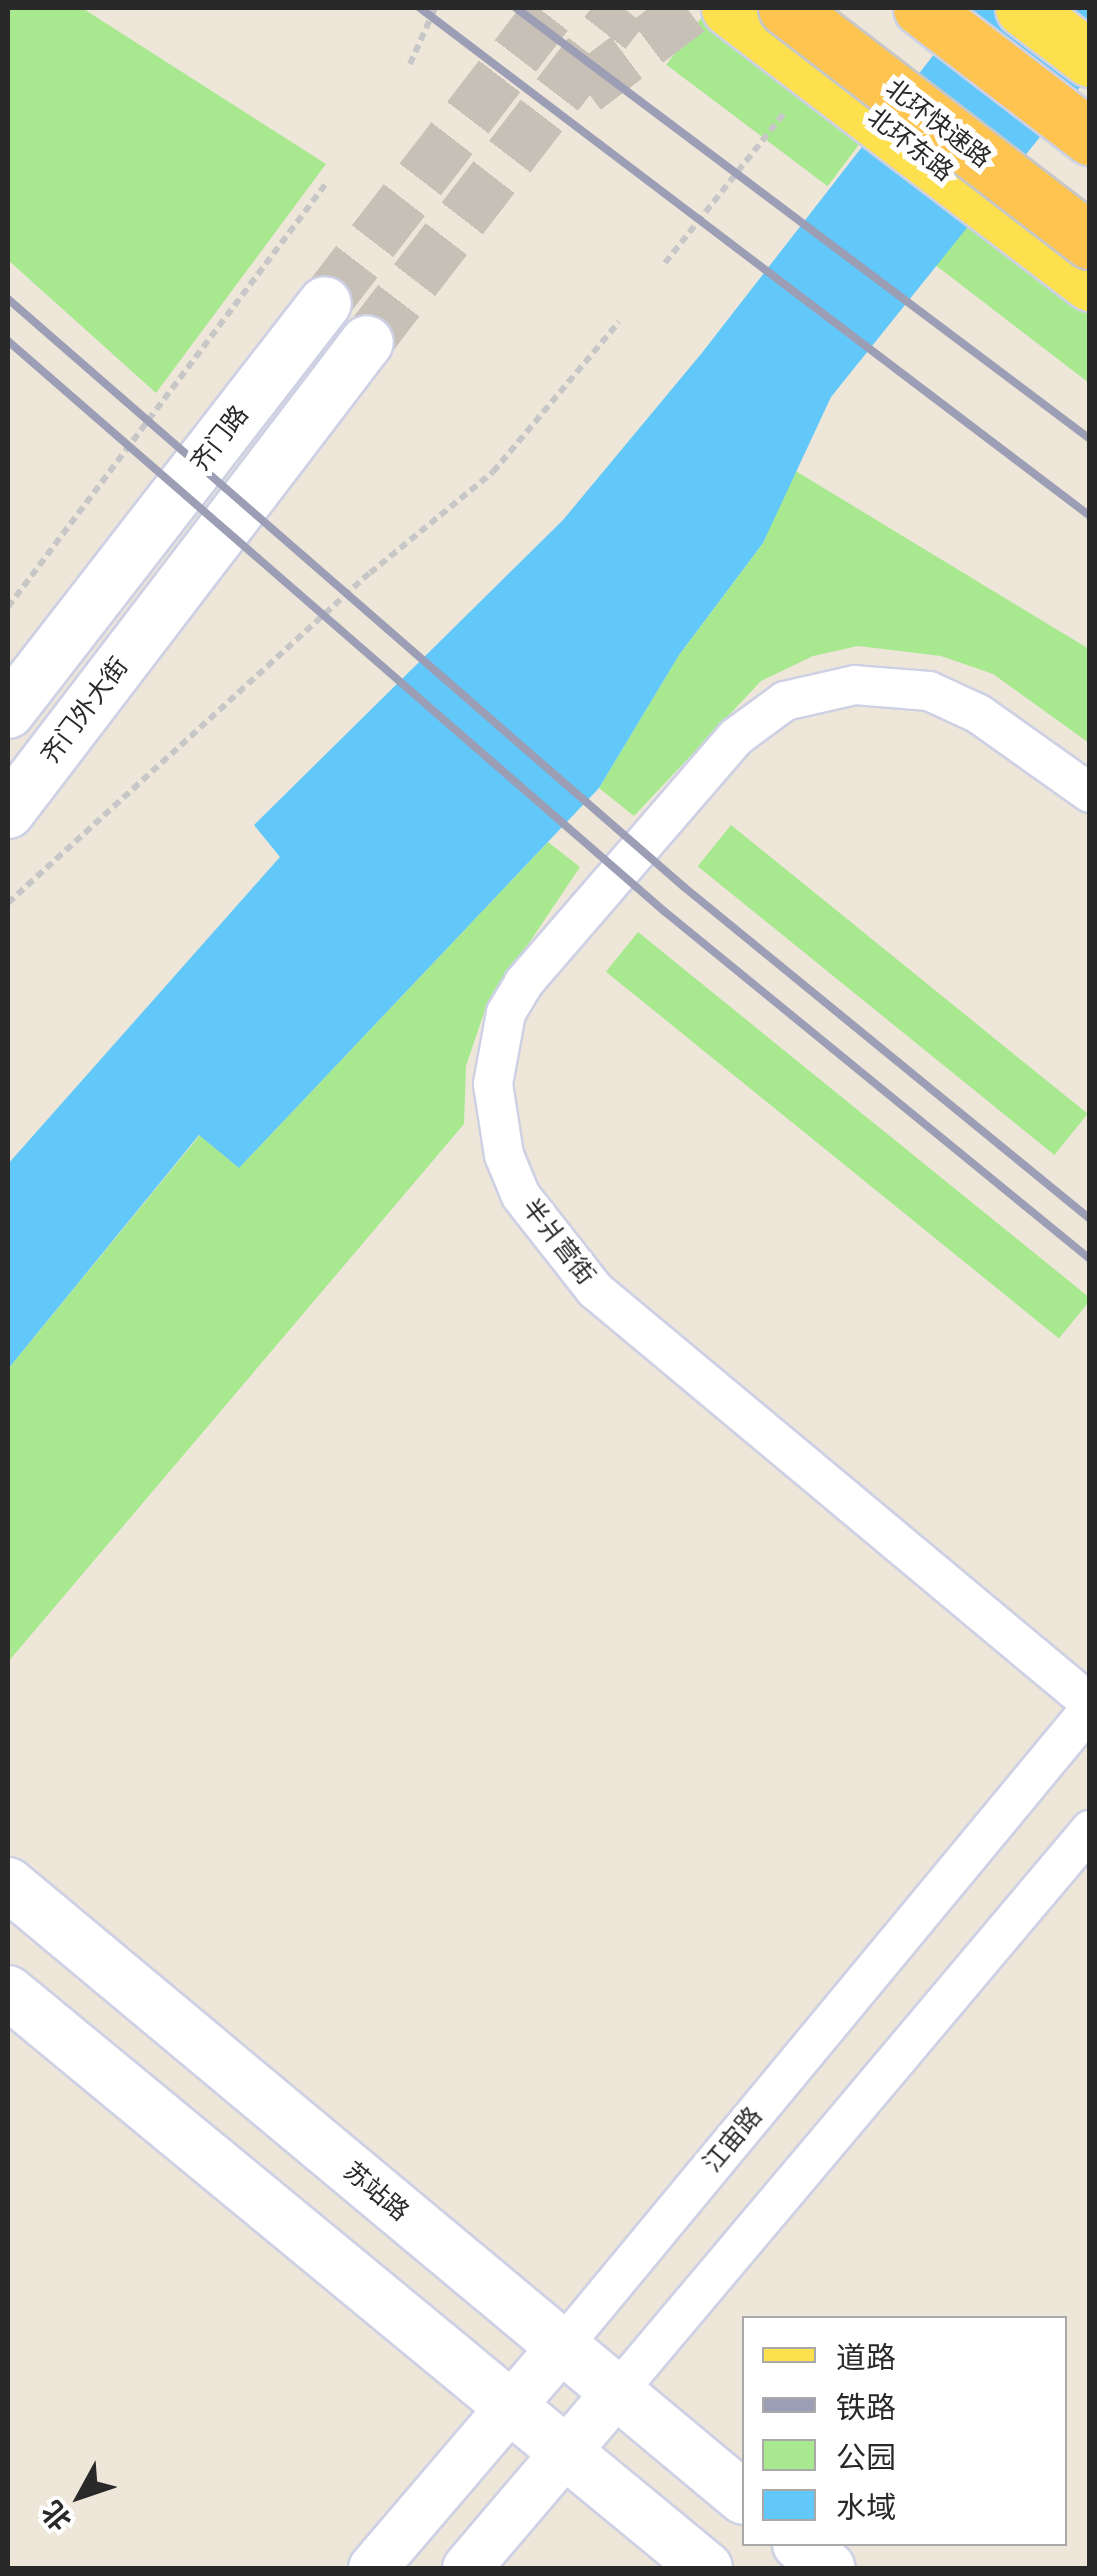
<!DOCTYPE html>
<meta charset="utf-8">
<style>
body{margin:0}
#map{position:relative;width:1097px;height:2576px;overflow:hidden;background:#ede6d9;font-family:Roboto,"Noto Sans SC",sans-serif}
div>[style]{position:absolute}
.green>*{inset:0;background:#a8e990;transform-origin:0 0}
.water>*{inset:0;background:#62c7f9}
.secondary-tunnel>*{height:52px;margin-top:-26px;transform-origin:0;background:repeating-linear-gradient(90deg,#c6c0b6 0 52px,transparent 0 78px)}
.path>*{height:6px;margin-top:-3px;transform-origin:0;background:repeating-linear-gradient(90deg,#c7c7c7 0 8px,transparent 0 13px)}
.roads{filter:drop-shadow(2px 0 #ced1e4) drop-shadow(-2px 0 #ced1e4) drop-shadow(0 2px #ced1e4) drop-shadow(0 -2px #ced1e4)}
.minor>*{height:38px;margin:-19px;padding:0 19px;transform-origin:19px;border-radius:19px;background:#fff}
.tertiary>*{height:48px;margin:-24px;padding:0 24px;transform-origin:24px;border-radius:24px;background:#fff}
.secondary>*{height:52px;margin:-26px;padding:0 26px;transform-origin:26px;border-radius:26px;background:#fff}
.primary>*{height:55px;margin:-27.5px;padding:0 27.5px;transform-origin:27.5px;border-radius:27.5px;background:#fde04e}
.trunk>*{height:55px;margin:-27.5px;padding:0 27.5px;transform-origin:27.5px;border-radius:27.5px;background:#fec450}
.rail>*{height:8px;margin:-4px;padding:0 4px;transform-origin:4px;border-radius:4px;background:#9c9eb5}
.bridges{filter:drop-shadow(2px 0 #c7c7c7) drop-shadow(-2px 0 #c7c7c7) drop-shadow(0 2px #c7c7c7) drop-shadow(0 -2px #c7c7c7)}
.trunk-bridge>*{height:55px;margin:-27.5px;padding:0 27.5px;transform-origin:27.5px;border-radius:27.5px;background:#fec450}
span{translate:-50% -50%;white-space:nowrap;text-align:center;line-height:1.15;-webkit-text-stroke:10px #fff;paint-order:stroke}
.street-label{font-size:25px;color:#292929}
.frame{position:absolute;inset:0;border:10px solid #292929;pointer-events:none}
.legend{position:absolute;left:742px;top:2316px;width:325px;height:230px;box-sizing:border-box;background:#fff;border:2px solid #a9a9a9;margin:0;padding:12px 18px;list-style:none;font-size:30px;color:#292929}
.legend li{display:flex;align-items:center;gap:20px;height:50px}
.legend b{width:50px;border:2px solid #a9a9a9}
.north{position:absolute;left:30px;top:2446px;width:100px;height:100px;-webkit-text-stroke:8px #fff;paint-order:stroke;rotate:230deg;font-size:28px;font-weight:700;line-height:40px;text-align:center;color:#292929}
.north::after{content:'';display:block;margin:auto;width:35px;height:45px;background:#292929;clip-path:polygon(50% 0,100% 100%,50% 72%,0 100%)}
</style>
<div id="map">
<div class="green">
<i style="clip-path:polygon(8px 8px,82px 8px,326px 164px,156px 393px,8px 260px)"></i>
<i style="left:709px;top:8px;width:202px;height:71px;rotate:37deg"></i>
<i style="clip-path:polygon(977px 210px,1089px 296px,1089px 383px,934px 264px)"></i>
<i style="clip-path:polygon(794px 470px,1089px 649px,1089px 743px,993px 674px,941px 656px,858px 646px,813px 656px,761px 681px,634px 816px,599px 788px,679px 655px,763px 543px)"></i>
<i style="left:731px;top:825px;width:459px;height:53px;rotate:39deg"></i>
<i style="clip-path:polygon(548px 842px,580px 867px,486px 1007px,466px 1066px,464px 1124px,8px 1662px,8px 1369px,200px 1135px,239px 1168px)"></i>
<i style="left:638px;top:932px;width:583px;height:51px;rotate:39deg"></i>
</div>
<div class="water">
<i style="clip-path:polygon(970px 8px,1089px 8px,1089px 76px,831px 397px,763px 543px,679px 655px,599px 788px,239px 1168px,199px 1135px,8px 1369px,8px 1164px,280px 857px,254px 825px,563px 520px,701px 354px)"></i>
</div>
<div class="secondary-tunnel">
<i style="left:585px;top:89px;width:134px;rotate:-37.1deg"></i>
<i style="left:325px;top:303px;width:372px;rotate:-52.4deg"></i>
<i style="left:367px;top:342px;width:421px;rotate:-52.4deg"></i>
</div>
<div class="path">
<i style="left:410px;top:64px;width:61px;rotate:-65.9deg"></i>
<i style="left:665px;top:263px;width:194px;rotate:-51.5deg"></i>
<i style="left:8px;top:607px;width:528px;rotate:-53.09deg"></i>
<i style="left:8px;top:903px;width:490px;rotate:-42.4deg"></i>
<i style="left:370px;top:573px;width:159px;rotate:-39.4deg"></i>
<i style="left:493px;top:472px;width:196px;rotate:-50deg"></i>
</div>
<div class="roads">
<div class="minor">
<i style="left:1090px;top:793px;width:136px;rotate:-144.6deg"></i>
<i style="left:979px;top:714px;width:55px;rotate:-155.3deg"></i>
<i style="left:929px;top:691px;width:74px;rotate:-175.4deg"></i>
<i style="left:855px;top:685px;width:72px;rotate:167.1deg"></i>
<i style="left:785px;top:701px;width:61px;rotate:143.7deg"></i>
<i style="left:736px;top:737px;width:325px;rotate:130.8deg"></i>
<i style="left:524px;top:983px;width:35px;rotate:121deg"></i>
<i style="left:506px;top:1013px;width:72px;rotate:100.4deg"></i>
<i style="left:493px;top:1084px;width:72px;rotate:81.2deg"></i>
<i style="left:504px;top:1155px;width:44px;rotate:67.5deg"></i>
<i style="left:521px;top:1196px;width:120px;rotate:51.8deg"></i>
<i style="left:595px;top:1290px;width:645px;rotate:39.84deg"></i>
<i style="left:562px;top:2347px;width:828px;rotate:-50.39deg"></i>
<i style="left:617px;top:2392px;width:735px;rotate:-49.91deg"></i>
</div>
<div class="tertiary">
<i style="left:373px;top:2568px;width:291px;rotate:-49.5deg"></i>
<i style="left:467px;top:2568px;width:231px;rotate:-49.6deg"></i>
</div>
<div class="secondary">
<i style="left:8px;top:712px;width:517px;rotate:-52.22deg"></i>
<i style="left:8px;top:812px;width:591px;rotate:-52.63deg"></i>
<i style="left:8px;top:1884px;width:958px;rotate:39.84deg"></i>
<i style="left:8px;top:1992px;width:905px;rotate:39.53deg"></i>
<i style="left:799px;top:2544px;width:38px;rotate:39deg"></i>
</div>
<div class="primary">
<i style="left:729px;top:8px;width:454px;rotate:37.3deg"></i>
<i style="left:1023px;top:8px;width:84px;rotate:37.3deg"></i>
</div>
<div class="trunk">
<i style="left:921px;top:8px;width:213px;rotate:37.4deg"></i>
</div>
</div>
<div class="rail">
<i style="left:420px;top:8px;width:841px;rotate:37.17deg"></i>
<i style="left:516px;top:8px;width:718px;rotate:36.9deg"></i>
<i style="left:8px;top:299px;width:896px;rotate:41.02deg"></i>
<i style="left:684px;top:887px;width:524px;rotate:39.27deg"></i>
<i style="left:8px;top:341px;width:869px;rotate:40.99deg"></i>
<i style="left:664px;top:911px;width:550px;rotate:39.25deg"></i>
</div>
<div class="bridges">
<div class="trunk-bridge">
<i style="left:786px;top:8px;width:383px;rotate:37.5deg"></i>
</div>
</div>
<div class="street-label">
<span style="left:938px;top:124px;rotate:38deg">北环快速路</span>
<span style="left:910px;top:145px;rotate:38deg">北环东路</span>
<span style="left:220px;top:439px;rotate:-52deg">齐门路</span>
<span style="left:85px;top:711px;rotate:-53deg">齐门外大街</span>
<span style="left:558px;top:1242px;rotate:52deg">半爿营街</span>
<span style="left:733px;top:2140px;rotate:-50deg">江宙路</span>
<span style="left:376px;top:2192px;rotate:40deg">苏站路</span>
</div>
<div class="frame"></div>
<ul class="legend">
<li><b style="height:12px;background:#fde04e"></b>道路</li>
<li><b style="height:12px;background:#9c9eb5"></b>铁路</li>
<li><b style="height:28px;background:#a8e990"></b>公园</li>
<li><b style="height:28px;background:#62c7f9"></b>水域</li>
</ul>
<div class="north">北</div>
</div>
